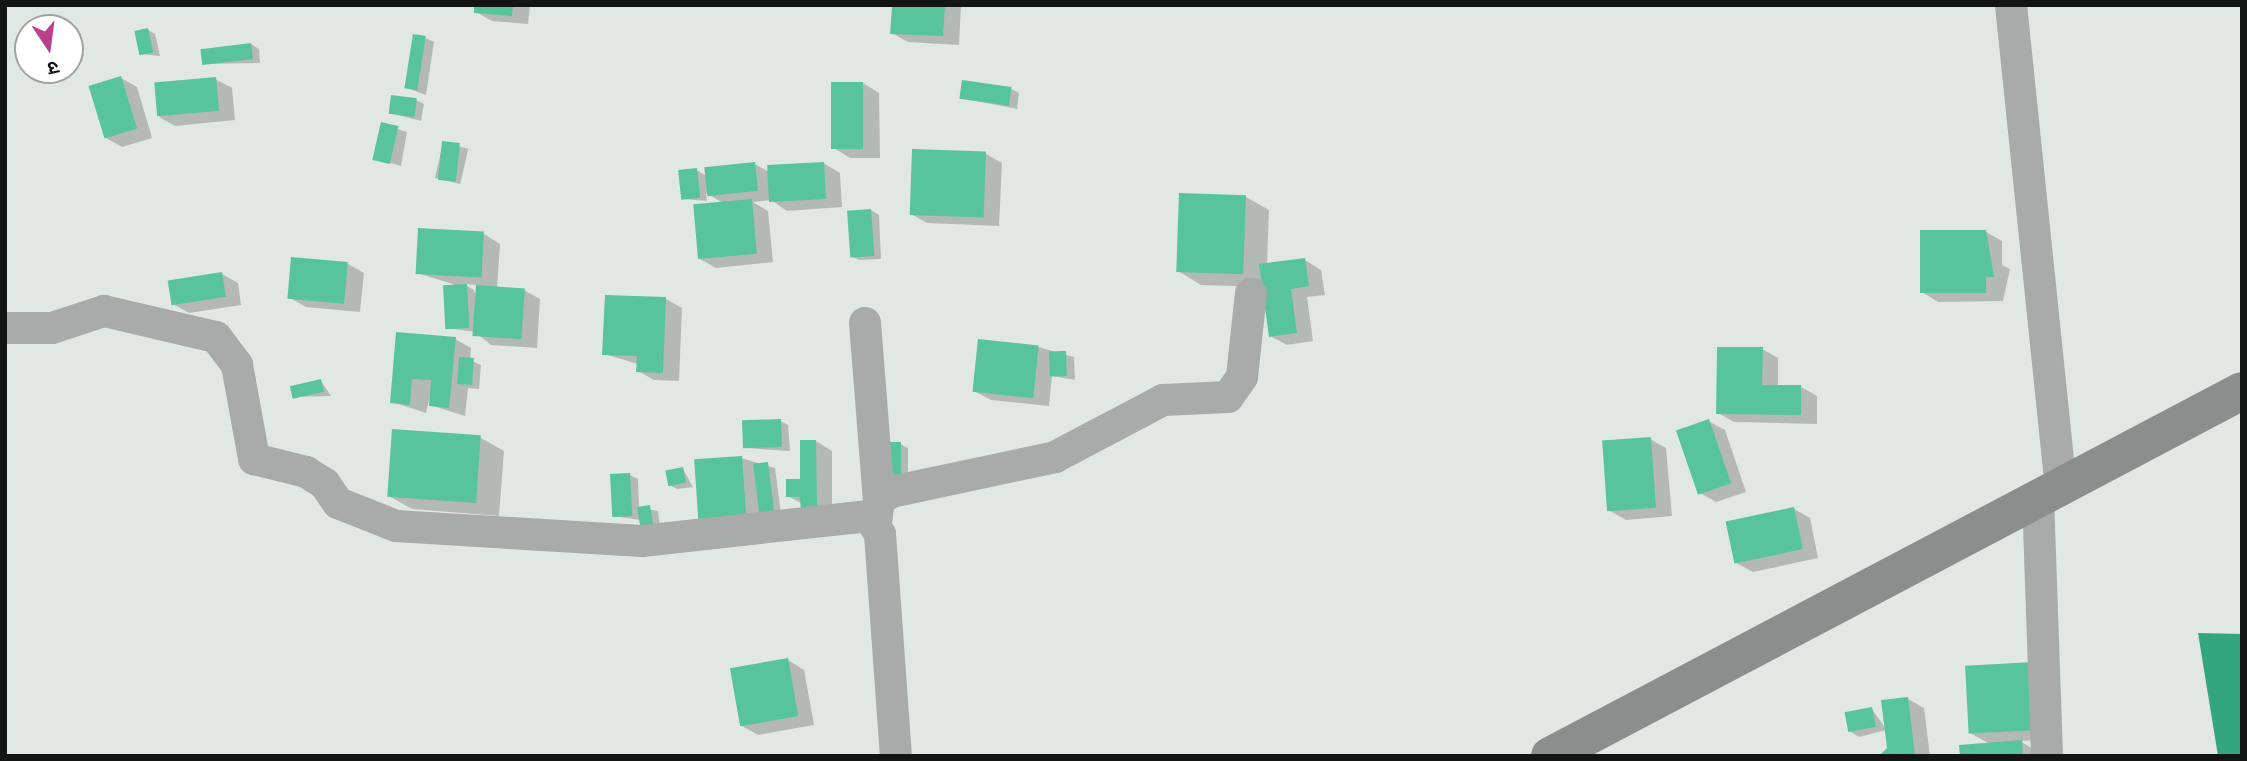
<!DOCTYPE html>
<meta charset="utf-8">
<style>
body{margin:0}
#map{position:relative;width:2247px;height:761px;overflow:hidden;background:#e1e8e4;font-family:Rubik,"Noto Sans Devanagari",sans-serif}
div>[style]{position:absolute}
.water>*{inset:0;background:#34a67f}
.shadow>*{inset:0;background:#0003;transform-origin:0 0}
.building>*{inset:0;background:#57c49b;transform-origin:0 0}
.street>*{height:32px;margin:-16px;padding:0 16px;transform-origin:16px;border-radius:16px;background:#a8aba9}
.secondary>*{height:38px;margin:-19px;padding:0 19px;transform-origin:19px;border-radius:19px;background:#8a8e8c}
span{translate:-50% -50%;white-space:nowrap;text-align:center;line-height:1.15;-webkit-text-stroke:7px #fff;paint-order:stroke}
.frame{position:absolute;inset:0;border:7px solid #121514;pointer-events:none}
.north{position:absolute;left:14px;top:14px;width:70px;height:70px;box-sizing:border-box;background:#fff;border:2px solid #a0a1a1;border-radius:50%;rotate:167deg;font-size:19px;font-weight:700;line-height:28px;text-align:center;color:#121514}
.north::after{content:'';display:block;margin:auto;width:24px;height:32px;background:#bc3f8d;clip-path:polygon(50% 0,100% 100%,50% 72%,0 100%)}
</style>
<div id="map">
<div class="water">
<i style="clip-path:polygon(2198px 633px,2242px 634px,2242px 756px,2218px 756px)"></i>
</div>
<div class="shadow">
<i style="clip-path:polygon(476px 5px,530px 5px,528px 24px,492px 21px,476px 12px)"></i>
<i style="clip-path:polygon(918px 5px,961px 5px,959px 45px,908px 42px,892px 33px)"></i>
<i style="clip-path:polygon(148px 30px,155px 34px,160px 56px,141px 54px)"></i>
<i style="clip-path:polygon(426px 38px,434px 42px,426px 95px,407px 88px)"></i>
<i style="clip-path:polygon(251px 44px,259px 49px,260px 63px,204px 64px)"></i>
<i style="clip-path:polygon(121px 78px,137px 87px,152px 138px,122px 147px,106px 138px)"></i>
<i style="clip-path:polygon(215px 79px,232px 88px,235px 120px,175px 126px,159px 117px)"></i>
<i style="clip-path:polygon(863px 83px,879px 93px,880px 158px,850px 158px,834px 148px)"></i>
<i style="clip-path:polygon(1011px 89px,1019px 93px,1017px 109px,961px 98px)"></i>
<i style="clip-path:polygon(416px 100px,424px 104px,421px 121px,390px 113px)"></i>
<i style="clip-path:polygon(382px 124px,407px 132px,401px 166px,376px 159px)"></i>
<i style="left:443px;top:143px;width:26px;height:36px;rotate:13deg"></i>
<i style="clip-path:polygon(986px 154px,1002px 163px,999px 226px,927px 223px,911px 214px)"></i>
<i style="clip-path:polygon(823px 163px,840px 173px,842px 207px,787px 211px,771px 200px,753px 202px,768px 211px,773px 262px,716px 268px,700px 259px,725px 204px,706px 193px,707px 201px,683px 199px,696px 170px,707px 176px,755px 164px,769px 172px)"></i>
<i style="clip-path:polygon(1246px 197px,1269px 210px,1267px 265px,1305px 260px,1321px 270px,1325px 295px,1307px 297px,1313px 341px,1287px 345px,1270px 336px,1264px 287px,1201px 285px,1178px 271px)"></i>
<i style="clip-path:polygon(871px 210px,879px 215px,881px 259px,859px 260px,851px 256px)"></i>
<i style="clip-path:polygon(1986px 232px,2002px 241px,2002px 265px,2010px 269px,2003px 301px,1938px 302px,1922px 292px)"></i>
<i style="clip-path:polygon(evenodd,484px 234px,500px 244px,497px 288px,524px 290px,540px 299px,537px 348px,491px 345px,475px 332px,447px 328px,453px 284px,417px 273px,484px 234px,464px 284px,478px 285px,477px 299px,474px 290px,464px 284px)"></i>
<i style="clip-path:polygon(348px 264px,364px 273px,360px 312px,306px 307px,290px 298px)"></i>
<i style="clip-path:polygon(222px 274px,238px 283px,241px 305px,189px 313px,173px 304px)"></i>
<i style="clip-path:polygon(666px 299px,682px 308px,679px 381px,654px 380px,638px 371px,638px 364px,604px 354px)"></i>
<i style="clip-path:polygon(397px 334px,455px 339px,471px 348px,470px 360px,481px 365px,479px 389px,468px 388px,465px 416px,430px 405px,432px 387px,426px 413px,392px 402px)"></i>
<i style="clip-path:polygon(1038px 347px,1074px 357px,1075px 380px,1052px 376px,1049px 406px,991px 400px,974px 391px)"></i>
<i style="clip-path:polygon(1762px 349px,1778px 358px,1778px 387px,1801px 387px,1817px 396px,1817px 424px,1734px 422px,1718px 413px)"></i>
<i style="clip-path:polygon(321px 381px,331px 396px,295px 397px)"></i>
<i style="clip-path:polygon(780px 421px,788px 425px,790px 451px,745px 448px)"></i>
<i style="clip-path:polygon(1708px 421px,1725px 430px,1746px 492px,1716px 502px,1700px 493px)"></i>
<i style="clip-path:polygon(394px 431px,481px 438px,504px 451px,499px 516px,412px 509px,389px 496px)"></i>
<i style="clip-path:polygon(1650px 439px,1666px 448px,1672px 516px,1626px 520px,1610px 511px)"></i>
<i style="clip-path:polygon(816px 441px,832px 451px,832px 520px,788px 496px,802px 481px)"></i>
<i style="clip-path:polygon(900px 444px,908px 448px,908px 485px,891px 485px)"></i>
<i style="clip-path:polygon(741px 458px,775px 468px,782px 521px,718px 536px)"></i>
<i style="clip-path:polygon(683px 469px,693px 487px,677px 489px,669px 485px)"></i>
<i style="clip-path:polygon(630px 475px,638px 479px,639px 508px,658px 511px,662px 539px,640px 520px,614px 516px)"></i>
<i style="clip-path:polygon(1794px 509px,1810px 518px,1818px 558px,1753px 572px,1736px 563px)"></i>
<i style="clip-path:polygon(788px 660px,804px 670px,814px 725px,758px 735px,742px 726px)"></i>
<i style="clip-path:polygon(2036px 663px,2054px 739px,2020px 741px,2045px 756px,1962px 756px,1990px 744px,1970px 733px)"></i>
<i style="clip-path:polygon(1908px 699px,1924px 708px,1930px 756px,1881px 756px,1889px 750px,1886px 730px,1859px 737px,1851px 732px,1872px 709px,1886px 729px)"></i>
</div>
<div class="building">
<i style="clip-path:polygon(474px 5px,513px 5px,512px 16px,474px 13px)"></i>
<i style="clip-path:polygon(916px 5px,945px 5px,943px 36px,890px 34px,892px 7px)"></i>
<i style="left:148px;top:28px;width:25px;height:14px;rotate:78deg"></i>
<i style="left:413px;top:34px;width:13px;height:55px;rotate:9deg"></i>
<i style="left:251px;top:43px;width:16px;height:51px;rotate:83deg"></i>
<i style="left:121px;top:76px;width:55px;height:34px;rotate:73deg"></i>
<i style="left:216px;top:77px;width:34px;height:62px;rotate:85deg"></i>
<i style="left:962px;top:80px;width:50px;height:19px;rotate:8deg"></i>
<i style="left:831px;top:82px;width:32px;height:67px"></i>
<i style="left:391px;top:95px;width:26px;height:19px;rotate:7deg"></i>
<i style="left:381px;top:122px;width:18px;height:39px;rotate:13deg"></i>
<i style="left:442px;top:141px;width:18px;height:39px;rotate:6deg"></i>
<i style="left:912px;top:149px;width:74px;height:66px;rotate:2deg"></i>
<i style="left:755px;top:162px;width:29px;height:51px;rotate:84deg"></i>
<i style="left:824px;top:162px;width:37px;height:57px;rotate:87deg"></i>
<i style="left:697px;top:168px;width:30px;height:19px;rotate:84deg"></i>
<i style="left:1179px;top:193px;width:67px;height:79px;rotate:2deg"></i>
<i style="left:752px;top:199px;width:55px;height:59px;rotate:85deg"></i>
<i style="left:871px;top:209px;width:47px;height:24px;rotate:86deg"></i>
<i style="left:418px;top:228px;width:66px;height:46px;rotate:3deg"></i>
<i style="clip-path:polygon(1920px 230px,1986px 230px,1994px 277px,1986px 277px,1986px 293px,1920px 293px)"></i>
<i style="left:291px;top:257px;width:57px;height:42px;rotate:5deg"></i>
<i style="clip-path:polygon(1305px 258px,1309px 286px,1291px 289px,1297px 333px,1269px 337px,1259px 264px)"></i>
<i style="left:222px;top:272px;width:25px;height:55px;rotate:81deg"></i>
<i style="left:467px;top:284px;width:44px;height:24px;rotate:87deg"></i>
<i style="left:476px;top:285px;width:49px;height:51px;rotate:4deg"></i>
<i style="clip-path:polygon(605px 295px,666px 297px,663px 373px,636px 372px,637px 356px,602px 355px)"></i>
<i style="clip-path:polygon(396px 332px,456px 337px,449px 408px,429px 406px,431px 380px,412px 379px,410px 405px,390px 403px)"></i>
<i style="left:978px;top:339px;width:61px;height:53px;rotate:6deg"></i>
<i style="clip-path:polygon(1717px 347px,1763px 347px,1762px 385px,1801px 385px,1801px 415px,1716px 414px)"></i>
<i style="left:1066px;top:351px;width:25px;height:17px;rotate:88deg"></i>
<i style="left:459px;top:357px;width:15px;height:27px;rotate:4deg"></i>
<i style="left:321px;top:379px;width:13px;height:32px;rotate:77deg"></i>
<i style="left:781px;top:419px;width:28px;height:39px;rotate:88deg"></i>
<i style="left:1709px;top:419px;width:68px;height:35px;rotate:71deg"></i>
<i style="left:392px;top:429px;width:89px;height:68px;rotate:4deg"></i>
<i style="left:1651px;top:437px;width:71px;height:49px;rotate:86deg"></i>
<i style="clip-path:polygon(800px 440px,816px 440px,817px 511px,801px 512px,800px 497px,786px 497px,786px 479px,800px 479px)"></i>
<i style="left:881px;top:442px;width:20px;height:39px"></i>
<i style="left:742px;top:456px;width:68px;height:48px;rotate:86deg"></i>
<i style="left:768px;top:462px;width:55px;height:15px;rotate:83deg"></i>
<i style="left:683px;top:467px;width:16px;height:18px;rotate:79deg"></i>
<i style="left:630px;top:473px;width:43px;height:20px;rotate:87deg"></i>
<i style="left:650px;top:505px;width:31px;height:13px;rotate:81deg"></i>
<i style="left:1794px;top:507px;width:43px;height:70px;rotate:78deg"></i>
<i style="left:788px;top:658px;width:59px;height:59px;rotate:80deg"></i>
<i style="left:2036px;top:662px;width:68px;height:71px;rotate:87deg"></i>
<i style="clip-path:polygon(1908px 697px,1915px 756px,1879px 756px,1887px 748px,1881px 700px)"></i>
<i style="left:1872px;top:707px;width:20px;height:28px;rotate:79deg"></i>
<i style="clip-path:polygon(2022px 740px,2023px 756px,1960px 756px,1959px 745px)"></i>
</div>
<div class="street">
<i style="left:2011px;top:5px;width:483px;rotate:84.1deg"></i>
<i style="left:865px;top:323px;width:178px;rotate:85.5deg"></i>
<i style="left:5px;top:328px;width:47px"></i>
<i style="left:52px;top:328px;width:55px;rotate:-18.1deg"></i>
<i style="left:104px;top:311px;width:115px;rotate:13.1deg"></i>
<i style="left:216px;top:337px;width:35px;rotate:53deg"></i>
<i style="left:237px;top:365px;width:96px;rotate:79.7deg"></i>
<i style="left:254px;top:459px;width:54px;rotate:14deg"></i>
<i style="left:306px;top:472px;width:22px;rotate:32deg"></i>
<i style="left:325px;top:484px;width:23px;rotate:56deg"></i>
<i style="left:338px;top:503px;width:62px;rotate:21.6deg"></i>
<i style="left:396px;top:526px;width:246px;rotate:3.5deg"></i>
<i style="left:642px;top:541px;width:228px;rotate:-6.3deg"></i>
<i style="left:869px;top:516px;width:21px;rotate:59deg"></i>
<i style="left:880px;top:534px;width:223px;rotate:85.9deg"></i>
<i style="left:2038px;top:497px;width:259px;rotate:88deg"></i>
<i style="left:876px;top:522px;width:22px;rotate:-82deg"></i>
<i style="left:879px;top:500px;width:14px;rotate:-34deg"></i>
<i style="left:891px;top:492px;width:168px;rotate:-12deg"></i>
<i style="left:1055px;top:457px;width:122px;rotate:-27.8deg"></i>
<i style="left:1163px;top:400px;width:65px;rotate:-2.6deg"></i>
<i style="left:1228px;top:397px;width:24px;rotate:-55deg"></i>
<i style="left:1242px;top:377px;width:84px;rotate:-83.9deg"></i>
</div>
<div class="secondary">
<i style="left:1550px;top:756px;width:782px;rotate:-27.81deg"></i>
</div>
<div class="frame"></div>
<div class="north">उ</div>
</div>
